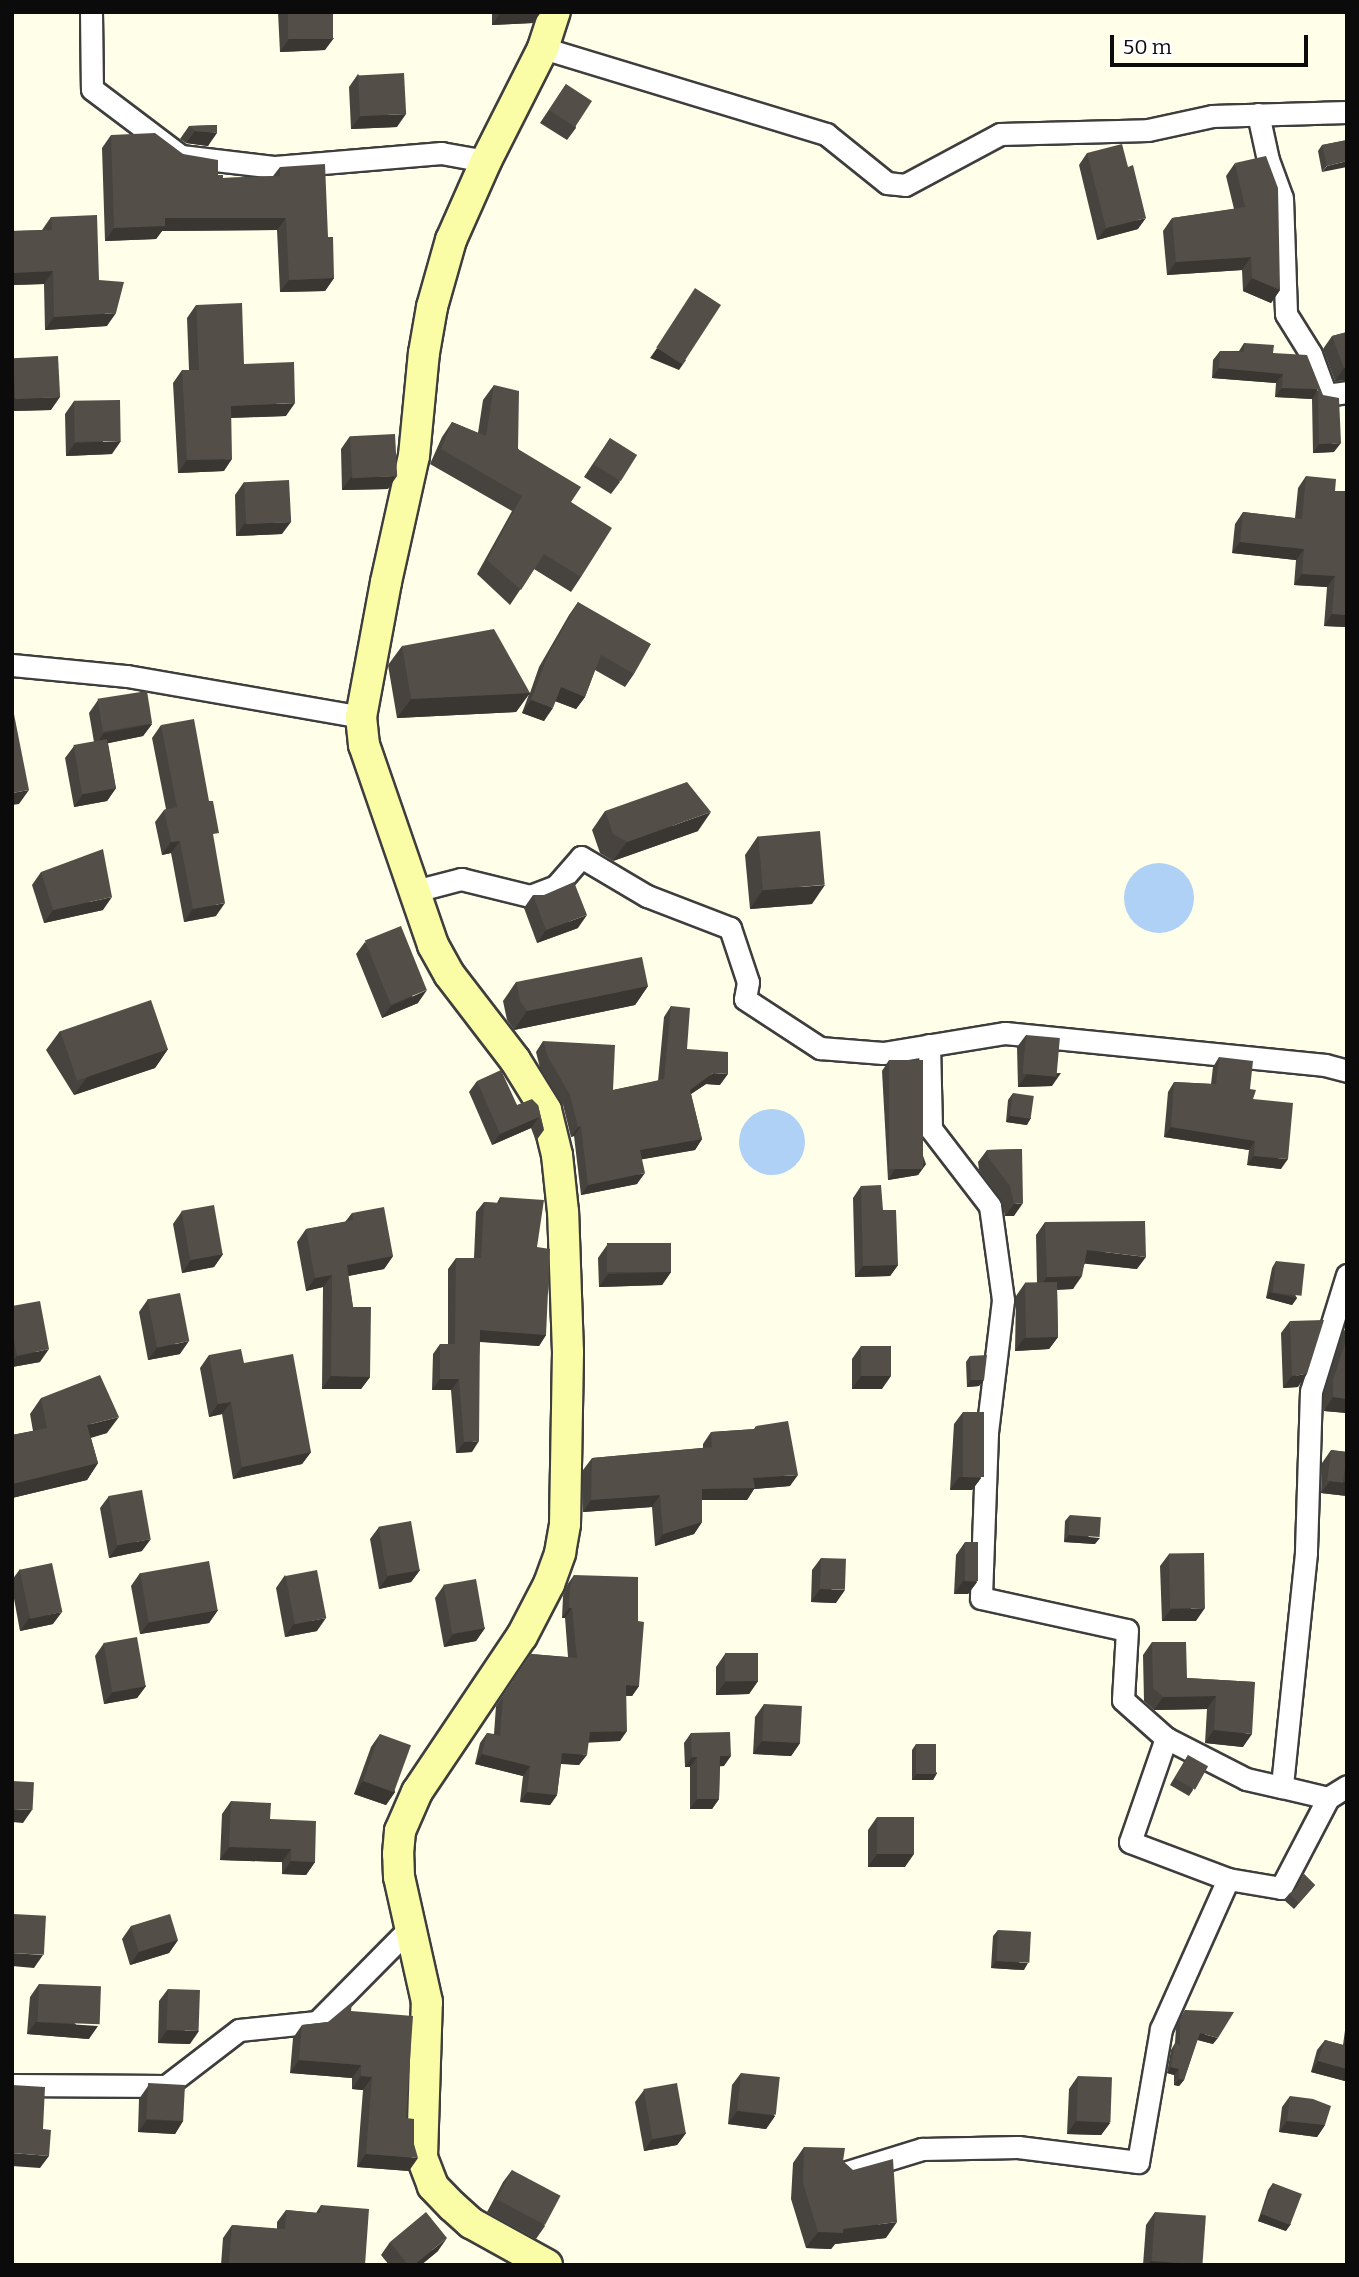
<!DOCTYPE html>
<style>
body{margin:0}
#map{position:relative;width:1359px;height:2277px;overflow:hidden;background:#fffee9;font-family:Bitter,serif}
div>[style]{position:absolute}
.water>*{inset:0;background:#afd1f5}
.round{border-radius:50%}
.roads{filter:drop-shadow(2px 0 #3e3e3e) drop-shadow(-2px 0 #3e3e3e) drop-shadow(0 2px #3e3e3e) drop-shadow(0 -2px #3e3e3e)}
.street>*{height:21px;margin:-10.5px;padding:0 10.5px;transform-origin:10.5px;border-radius:10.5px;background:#fff}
.secondary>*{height:30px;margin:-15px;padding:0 15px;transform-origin:15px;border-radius:15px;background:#fafda5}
.wall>*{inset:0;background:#47433e}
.shaded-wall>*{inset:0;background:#3a3732}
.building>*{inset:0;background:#534e48;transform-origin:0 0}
span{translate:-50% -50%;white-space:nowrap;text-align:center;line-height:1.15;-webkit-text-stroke:7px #fff;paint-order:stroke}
.frame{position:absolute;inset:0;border:14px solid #0b0b0b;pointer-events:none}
.scale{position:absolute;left:1110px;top:35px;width:198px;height:32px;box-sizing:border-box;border:4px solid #0b0b0b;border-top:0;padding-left:9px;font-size:21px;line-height:24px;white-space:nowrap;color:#0b0b0b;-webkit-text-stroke:5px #fff;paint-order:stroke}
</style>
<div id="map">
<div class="water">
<i class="round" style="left:1124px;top:863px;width:70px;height:70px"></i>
<i class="round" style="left:739px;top:1109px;width:66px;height:66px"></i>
</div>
<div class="roads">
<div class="street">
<i style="left:91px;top:12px;width:77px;rotate:89.3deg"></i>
<i style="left:92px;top:89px;width:111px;rotate:37deg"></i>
<i style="left:181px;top:156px;width:95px;rotate:6.7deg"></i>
<i style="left:275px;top:167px;width:167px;rotate:-4.8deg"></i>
<i style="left:441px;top:153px;width:46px;rotate:10.1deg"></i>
<i style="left:543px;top:48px;width:296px;rotate:16.9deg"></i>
<i style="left:826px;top:134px;width:78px;rotate:38.8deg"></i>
<i style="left:887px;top:183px;width:18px;rotate:6deg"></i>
<i style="left:905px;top:185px;width:108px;rotate:-28.2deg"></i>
<i style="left:1000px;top:134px;width:148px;rotate:-1.5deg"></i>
<i style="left:1148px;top:130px;width:66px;rotate:-12.3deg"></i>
<i style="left:1212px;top:116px;width:135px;rotate:-1.7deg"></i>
<i style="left:1258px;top:114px;width:47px;rotate:77.7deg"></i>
<i style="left:1268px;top:160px;width:40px;rotate:69.8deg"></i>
<i style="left:1282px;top:198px;width:116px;rotate:88deg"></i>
<i style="left:1286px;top:314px;width:47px;rotate:58deg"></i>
<i style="left:1311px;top:354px;width:44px;rotate:69.9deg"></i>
<i style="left:1326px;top:395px;width:21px;rotate:-8deg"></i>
<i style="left:12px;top:665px;width:116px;rotate:5.5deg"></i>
<i style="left:127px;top:676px;width:238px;rotate:9.9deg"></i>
<i style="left:415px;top:891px;width:48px;rotate:-14.6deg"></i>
<i style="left:461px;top:879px;width:71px;rotate:13.8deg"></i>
<i style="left:530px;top:896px;width:28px;rotate:-21deg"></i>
<i style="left:556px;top:886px;width:38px;rotate:-49deg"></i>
<i style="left:581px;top:857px;width:77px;rotate:30.6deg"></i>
<i style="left:647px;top:896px;width:89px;rotate:21.1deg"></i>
<i style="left:730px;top:928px;width:57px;rotate:71.6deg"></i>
<i style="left:748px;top:982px;width:17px;rotate:100deg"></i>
<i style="left:745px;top:999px;width:90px;rotate:33.2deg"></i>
<i style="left:820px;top:1048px;width:63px;rotate:4.5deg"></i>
<i style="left:883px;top:1053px;width:124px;rotate:-9.3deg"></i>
<i style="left:1005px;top:1033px;width:322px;rotate:5.7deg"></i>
<i style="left:1325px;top:1065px;width:23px;rotate:15deg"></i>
<i style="left:929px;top:1045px;width:84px;rotate:88.6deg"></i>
<i style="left:931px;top:1129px;width:97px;rotate:52.5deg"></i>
<i style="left:990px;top:1206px;width:95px;rotate:82.1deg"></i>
<i style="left:1003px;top:1300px;width:134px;rotate:96.9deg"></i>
<i style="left:987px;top:1433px;width:165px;rotate:92.1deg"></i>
<i style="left:981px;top:1598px;width:149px;rotate:12.4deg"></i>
<i style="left:1127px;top:1630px;width:70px;rotate:93.3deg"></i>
<i style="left:1123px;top:1700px;width:57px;rotate:41.5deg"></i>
<i style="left:1166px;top:1738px;width:110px;rotate:109.1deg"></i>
<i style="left:1130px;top:1842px;width:105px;rotate:20.7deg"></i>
<i style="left:1228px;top:1879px;width:54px;rotate:9.6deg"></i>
<i style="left:1281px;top:1888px;width:102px;rotate:-62.4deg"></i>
<i style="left:1347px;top:1275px;width:121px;rotate:107.2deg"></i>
<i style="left:1311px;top:1391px;width:162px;rotate:91.8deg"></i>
<i style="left:1306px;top:1553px;width:235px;rotate:95.9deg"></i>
<i style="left:1282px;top:1787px;width:47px;rotate:13.4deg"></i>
<i style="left:1328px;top:1798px;width:22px;rotate:-32deg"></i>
<i style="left:1166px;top:1738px;width:90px;rotate:27.1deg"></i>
<i style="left:1246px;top:1779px;width:37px;rotate:13deg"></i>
<i style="left:12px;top:2085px;width:154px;rotate:0.4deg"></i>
<i style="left:166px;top:2086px;width:92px;rotate:-37.5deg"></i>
<i style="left:239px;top:2030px;width:78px;rotate:-5.9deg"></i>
<i style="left:317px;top:2022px;width:132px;rotate:-45.3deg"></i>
<i style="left:844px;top:2173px;width:82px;rotate:-17.1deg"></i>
<i style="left:922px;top:2149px;width:96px;rotate:-1.2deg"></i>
<i style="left:1018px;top:2147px;width:121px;rotate:7.1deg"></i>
<i style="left:1138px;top:2162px;width:135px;rotate:-80.2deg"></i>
<i style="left:1161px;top:2029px;width:164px;rotate:-65.9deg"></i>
</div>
<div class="secondary">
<i style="left:547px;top:2265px;width:87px;rotate:-151.1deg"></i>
<i style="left:471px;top:2223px;width:25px;rotate:-138deg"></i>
<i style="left:452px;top:2206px;width:28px;rotate:-134deg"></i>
<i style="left:433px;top:2186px;width:31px;rotate:-111deg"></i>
<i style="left:422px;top:2157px;width:155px;rotate:-88.2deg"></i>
<i style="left:427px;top:2002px;width:128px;rotate:-102.6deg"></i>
<i style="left:399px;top:1877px;width:23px;rotate:-92deg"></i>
<i style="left:398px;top:1854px;width:23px;rotate:-85deg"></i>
<i style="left:400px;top:1831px;width:43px;rotate:-66.4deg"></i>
<i style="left:417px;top:1792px;width:188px;rotate:-56.1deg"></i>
<i style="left:522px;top:1636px;width:59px;rotate:-62.6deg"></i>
<i style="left:549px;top:1584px;width:33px;rotate:-70deg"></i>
<i style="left:560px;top:1553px;width:29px;rotate:-80deg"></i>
<i style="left:565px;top:1524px;width:172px;rotate:-89deg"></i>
<i style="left:568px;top:1352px;width:140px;rotate:-92deg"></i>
<i style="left:563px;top:1212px;width:57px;rotate:-96deg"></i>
<i style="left:557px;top:1155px;width:46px;rotate:-103.7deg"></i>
<i style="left:546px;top:1110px;width:59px;rotate:-121.8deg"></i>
<i style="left:515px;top:1060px;width:108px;rotate:-127.5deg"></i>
<i style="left:449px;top:974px;width:33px;rotate:-119deg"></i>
<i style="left:433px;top:945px;width:212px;rotate:-109deg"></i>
<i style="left:364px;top:745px;width:28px;rotate:-96deg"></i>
<i style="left:361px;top:717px;width:137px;rotate:-79.5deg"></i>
<i style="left:386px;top:582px;width:129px;rotate:-77.5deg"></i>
<i style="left:414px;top:456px;width:103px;rotate:-84.5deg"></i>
<i style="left:424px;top:353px;width:47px;rotate:-80.1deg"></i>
<i style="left:432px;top:307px;width:70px;rotate:-74.2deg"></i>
<i style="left:451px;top:240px;width:86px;rotate:-66.1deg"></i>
<i style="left:486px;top:161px;width:127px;rotate:-63.2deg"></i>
<i style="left:543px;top:48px;width:38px;rotate:-72deg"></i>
</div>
</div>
<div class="wall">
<i style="clip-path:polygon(278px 12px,333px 12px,325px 50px,280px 52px)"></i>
<i style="clip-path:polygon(492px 12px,541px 12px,533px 23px,492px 25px)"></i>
<i style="clip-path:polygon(358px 74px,397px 127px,351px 129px,349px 87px)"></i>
<i style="clip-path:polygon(566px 84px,576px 128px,567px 140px,540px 123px)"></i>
<i style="clip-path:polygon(217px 125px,208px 146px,186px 143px,180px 139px,189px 126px)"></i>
<i style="clip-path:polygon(111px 135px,183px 154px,223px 178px,273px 176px,280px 167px,334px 278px,325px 291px,280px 292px,277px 230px,162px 231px,156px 239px,105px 241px,102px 148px)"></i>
<i style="clip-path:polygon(1347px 140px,1322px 172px,1318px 151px,1322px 145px)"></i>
<i style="clip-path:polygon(1087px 153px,1128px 167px,1138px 229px,1097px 240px,1079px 165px)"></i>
<i style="clip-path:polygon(1235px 163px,1280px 290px,1271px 303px,1243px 291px,1242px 270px,1167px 275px,1163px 231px,1172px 218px,1234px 209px,1226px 176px)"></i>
<i style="clip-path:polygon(51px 217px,99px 280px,107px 326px,45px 330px,44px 284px,12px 285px,12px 231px,42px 230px)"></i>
<i style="clip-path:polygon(196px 305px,286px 416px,231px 418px,224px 471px,178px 473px,173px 383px,182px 370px,189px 370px,187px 318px)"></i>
<i style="clip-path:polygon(1347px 332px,1347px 380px,1335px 381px,1323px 349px,1332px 336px)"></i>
<i style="clip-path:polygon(1244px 343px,1273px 353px,1323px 395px,1334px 452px,1313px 453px,1312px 399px,1275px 397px,1276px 383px,1212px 378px,1213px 360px,1220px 351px,1239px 351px)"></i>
<i style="clip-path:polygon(13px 357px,51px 410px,12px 411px)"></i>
<i style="clip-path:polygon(494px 385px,518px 449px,571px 502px,581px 577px,571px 592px,534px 569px,510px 605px,477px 574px,512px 511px,430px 464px,442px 437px,452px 422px,478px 433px,483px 400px)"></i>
<i style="clip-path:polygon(74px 401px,112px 454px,66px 456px,65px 414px)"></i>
<i style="clip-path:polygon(350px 436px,388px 489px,342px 490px,341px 449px)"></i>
<i style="clip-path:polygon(610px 438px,620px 482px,611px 494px,584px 477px)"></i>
<i style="clip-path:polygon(1306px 476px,1335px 491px,1347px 627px,1324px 626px,1327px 587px,1294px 585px,1296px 560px,1232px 553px,1235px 524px,1243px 512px,1295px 518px,1298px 488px)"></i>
<i style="clip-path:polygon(244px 482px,282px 534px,236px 536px,235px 495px)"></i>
<i style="clip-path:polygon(578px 602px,634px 674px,625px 687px,595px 670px,585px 697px,576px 709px,555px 701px,544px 721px,522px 713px,529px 694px,516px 712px,397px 718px,388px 665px,402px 646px,530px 693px,539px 667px,569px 615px)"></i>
<i style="clip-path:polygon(98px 700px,152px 724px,143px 736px,108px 743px,116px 788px,107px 801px,74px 807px,65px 758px,74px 746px,94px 742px,89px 713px)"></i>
<i style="clip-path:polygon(161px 725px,214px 841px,216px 916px,184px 922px,171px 853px,162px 855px,155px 822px,164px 810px,166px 809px,152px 738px)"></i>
<i style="clip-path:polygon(605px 811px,698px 831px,613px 861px,600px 853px,592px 830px)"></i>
<i style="clip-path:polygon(758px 836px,812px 904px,750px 909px,745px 855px)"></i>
<i style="clip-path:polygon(41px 872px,103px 910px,44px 923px,32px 885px)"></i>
<i style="clip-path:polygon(533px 895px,578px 928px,537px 943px,524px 908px)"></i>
<i style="clip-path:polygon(365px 942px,418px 1003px,382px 1018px,356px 954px)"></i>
<i style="clip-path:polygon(516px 982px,648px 986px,635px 1005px,514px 1030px,507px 1020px,503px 1001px)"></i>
<i style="clip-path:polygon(671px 1006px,687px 1049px,720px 1085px,706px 1084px,691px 1094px,702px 1139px,695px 1150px,642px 1159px,637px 1184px,581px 1195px,574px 1136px,571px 1137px,563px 1105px,540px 1068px,536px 1052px,543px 1041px,613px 1090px,658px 1081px,664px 1017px)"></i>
<i style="clip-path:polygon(60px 1031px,168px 1049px,155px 1068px,74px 1095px,46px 1050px)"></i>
<i style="clip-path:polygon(1026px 1035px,1052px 1086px,1018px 1087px,1017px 1047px)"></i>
<i style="clip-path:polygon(1219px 1057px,1250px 1089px,1253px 1099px,1281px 1169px,1247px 1165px,1249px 1150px,1164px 1137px,1168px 1092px,1174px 1082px,1211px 1084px,1213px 1067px)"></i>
<i style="clip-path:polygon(889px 1060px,926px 1164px,918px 1175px,888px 1180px,882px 1071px)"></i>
<i style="clip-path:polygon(477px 1081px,517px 1105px,538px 1105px,544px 1130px,536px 1141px,531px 1128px,492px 1145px,469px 1092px)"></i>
<i style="clip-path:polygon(1013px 1093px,1027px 1125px,1006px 1122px,1008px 1100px)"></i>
<i style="clip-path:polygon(1022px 1149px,1014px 1216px,1005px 1216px,1001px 1199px,979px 1170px,978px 1162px,987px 1150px)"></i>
<i style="clip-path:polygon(861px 1186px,883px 1210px,898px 1265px,890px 1276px,855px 1277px,853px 1198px)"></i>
<i style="clip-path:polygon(500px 1197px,537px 1247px,546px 1335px,539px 1346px,480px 1342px,472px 1452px,456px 1453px,451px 1390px,432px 1390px,433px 1354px,440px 1344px,448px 1344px,448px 1269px,456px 1258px,474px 1258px,476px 1212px,484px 1202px,497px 1203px)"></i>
<i style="clip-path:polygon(182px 1211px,223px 1254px,214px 1267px,182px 1273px,173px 1224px)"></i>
<i style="clip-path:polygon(352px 1213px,393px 1256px,384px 1269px,348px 1276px,353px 1307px,370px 1377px,361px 1389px,322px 1389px,323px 1287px,306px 1291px,297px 1242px,306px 1229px,345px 1222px)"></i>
<i style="clip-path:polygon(1045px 1222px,1137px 1269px,1085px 1263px,1073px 1289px,1057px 1290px,1058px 1337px,1049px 1349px,1015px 1351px,1016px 1296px,1025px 1283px,1037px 1283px,1036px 1235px)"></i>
<i style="clip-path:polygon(607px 1245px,671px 1272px,662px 1285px,599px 1287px,598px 1258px)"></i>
<i style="clip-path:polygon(1276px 1261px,1297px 1298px,1292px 1305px,1266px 1298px,1272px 1268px)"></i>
<i style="clip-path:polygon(148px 1299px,180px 1354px,148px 1360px,139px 1312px)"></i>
<i style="clip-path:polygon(12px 1306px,40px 1362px,12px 1367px)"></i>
<i style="clip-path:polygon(1290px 1321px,1298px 1387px,1283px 1388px,1281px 1333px)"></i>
<i style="clip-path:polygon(1347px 1327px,1347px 1413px,1324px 1411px,1324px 1393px,1343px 1332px)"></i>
<i style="clip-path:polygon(861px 1346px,882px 1389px,852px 1389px,852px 1359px)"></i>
<i style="clip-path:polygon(209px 1355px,244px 1363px,311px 1452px,302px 1464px,233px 1479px,222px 1414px,209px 1417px,200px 1368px)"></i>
<i style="clip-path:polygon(970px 1356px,979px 1386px,967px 1387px,966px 1362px)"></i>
<i style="clip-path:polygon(41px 1398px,107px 1433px,91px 1438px,98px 1463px,87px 1480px,12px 1498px,12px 1435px,33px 1431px,30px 1414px)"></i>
<i style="clip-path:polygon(963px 1412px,981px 1478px,972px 1490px,950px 1490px,954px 1424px)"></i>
<i style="clip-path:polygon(756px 1426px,790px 1486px,754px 1489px,747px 1500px,702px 1500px,702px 1522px,694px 1534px,655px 1546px,652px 1507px,583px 1512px,583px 1470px,592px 1458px,703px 1448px,703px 1444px,711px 1432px,754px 1429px)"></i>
<i style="clip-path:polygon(1331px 1450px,1347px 1452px,1347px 1496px,1321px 1493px,1322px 1463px)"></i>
<i style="clip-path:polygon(109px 1496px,142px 1551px,109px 1558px,100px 1508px)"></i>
<i style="clip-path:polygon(1070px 1515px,1095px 1544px,1064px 1542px,1065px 1521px)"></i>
<i style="clip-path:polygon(379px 1527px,420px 1570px,411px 1582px,379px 1589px,370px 1539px)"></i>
<i style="clip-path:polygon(965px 1542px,977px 1582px,968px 1594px,954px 1594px,956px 1555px)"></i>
<i style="clip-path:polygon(1169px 1554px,1196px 1621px,1162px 1621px,1160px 1566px)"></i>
<i style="clip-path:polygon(821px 1558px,836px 1603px,811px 1602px,812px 1570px)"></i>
<i style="clip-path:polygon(20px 1569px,53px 1624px,20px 1631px,12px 1588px,12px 1580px)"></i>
<i style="clip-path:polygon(140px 1573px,218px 1610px,209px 1623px,140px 1634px,131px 1586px)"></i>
<i style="clip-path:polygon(285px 1575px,317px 1631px,285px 1637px,276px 1588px)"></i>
<i style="clip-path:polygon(574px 1575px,638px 1621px,639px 1686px,632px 1696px,626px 1696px,620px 1741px,588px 1742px,579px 1765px,561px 1764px,557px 1795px,550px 1805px,520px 1802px,523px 1776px,475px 1764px,480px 1743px,487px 1733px,494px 1734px,496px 1706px,531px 1654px,568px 1657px,565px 1618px,562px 1618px,563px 1596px,567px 1585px)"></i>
<i style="clip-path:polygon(444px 1585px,485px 1628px,476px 1641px,444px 1647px,435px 1598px)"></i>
<i style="clip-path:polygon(1152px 1642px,1187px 1678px,1255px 1682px,1243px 1747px,1205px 1743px,1207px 1709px,1154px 1710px,1144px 1701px,1143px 1655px)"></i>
<i style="clip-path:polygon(104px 1643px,146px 1686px,137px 1698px,104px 1704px,95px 1656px)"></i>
<i style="clip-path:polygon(725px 1654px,758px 1681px,749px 1694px,716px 1695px,716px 1667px)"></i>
<i style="clip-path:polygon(764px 1704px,800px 1743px,791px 1756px,753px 1754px,755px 1717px)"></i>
<i style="clip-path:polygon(691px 1733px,724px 1766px,720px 1766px,719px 1799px,712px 1809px,690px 1809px,690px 1767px,685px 1767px,684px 1743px)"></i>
<i style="clip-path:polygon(380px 1734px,395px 1792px,386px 1805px,354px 1794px,371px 1747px)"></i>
<i style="clip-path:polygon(916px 1744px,937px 1773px,933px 1780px,912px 1780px,912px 1750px)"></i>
<i style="clip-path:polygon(1188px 1755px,1193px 1790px,1189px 1796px,1170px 1785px)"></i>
<i style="clip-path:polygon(231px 1801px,270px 1819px,315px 1862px,306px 1875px,282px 1874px,282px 1862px,220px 1860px,222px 1814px)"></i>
<i style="clip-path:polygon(877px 1817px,905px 1867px,868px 1867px,868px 1830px)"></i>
<i style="clip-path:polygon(1304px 1874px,1315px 1885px,1294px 1909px,1284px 1900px,1289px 1894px,1295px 1889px)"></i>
<i style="clip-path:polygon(131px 1926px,178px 1940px,169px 1953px,130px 1965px,122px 1939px)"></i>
<i style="clip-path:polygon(998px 1930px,1024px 1970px,991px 1968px,993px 1936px)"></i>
<i style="clip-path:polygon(39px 1984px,89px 2039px,27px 2034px,30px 1997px)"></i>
<i style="clip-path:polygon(168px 1989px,190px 2044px,158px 2043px,159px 2001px)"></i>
<i style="clip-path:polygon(1185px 2010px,1213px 2044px,1197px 2040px,1184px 2080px,1179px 2086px,1174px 2085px,1174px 2075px,1167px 2073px,1171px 2050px,1175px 2043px,1176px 2028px,1181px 2017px)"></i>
<i style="clip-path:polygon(351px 2011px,406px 2118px,414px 2144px,409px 2171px,357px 2167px,363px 2090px,352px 2089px,352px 2078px,290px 2073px,293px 2038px,302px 2025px,328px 2022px)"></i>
<i style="clip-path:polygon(1347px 2016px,1347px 2079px,1345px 2081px,1311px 2072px,1317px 2050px,1325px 2040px,1343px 2045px)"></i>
<i style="clip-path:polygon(741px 2073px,775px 2116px,766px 2129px,728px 2124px,732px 2085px)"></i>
<i style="clip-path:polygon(1078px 2076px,1110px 2123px,1101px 2135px,1067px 2134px,1069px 2089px)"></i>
<i style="clip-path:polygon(148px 2086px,183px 2121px,175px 2134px,138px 2132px,139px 2099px)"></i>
<i style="clip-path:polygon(644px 2090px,686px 2133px,677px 2145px,644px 2151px,635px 2102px)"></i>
<i style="clip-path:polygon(1290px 2096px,1325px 2125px,1317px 2137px,1279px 2132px,1282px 2107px)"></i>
<i style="clip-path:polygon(804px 2147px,843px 2161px,886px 2238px,835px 2244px,831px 2249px,806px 2248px,791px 2199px,793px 2163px)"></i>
<i style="clip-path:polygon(512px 2170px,545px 2226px,536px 2239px,487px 2212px,503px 2182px)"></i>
<i style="clip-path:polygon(1273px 2183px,1286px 2231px,1258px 2221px,1268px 2190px)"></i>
<i style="clip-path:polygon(321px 2205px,365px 2265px,221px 2265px,223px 2238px,232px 2225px,277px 2229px,277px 2222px,286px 2210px,316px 2213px)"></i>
<i style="clip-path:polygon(1155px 2212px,1202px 2265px,1143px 2265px,1146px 2225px)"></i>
<i style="clip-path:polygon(390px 2242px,438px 2251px,421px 2265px,389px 2265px,381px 2255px)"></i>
</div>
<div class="shaded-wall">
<i style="clip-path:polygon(501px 12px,541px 12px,533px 23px,492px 25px)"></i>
<i style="clip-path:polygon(334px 38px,325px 50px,280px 52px,289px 39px)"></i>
<i style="clip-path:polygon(406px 114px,397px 127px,351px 129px,360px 116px)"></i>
<i style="clip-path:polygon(195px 131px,217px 133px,208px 146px,186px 143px)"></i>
<i style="clip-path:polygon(1347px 161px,1347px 167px,1322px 172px,1327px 166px)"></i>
<i style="clip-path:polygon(165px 218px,286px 218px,277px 230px,162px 231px,156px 239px,105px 241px,114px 228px)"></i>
<i style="clip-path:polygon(1146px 218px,1138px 229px,1097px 240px,1106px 228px)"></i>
<i style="clip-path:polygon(1251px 257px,1242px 270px,1167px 275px,1176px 262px)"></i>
<i style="clip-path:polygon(53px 271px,44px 284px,12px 285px,12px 273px)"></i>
<i style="clip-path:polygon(334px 278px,325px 291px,280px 292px,289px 280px)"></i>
<i style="clip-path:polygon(1252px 278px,1280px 290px,1271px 303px,1243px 291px)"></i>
<i style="clip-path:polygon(116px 313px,107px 326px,45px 330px,54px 317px)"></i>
<i style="clip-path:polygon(657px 348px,686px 360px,679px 370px,650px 358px)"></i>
<i style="clip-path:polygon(1219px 368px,1283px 374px,1276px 383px,1212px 378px)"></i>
<i style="clip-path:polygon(1344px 368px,1347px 368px,1347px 380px,1335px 381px)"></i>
<i style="clip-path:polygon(1282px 388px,1318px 389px,1312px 399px,1275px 397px)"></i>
<i style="clip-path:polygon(60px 397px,51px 410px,12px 411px,12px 401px,14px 398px)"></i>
<i style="clip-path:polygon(295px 403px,286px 416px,222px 418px,231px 406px)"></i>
<i style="clip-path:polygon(121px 441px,112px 454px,66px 456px,75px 443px)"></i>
<i style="clip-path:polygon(1341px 443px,1334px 452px,1313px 453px,1319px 444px)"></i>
<i style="clip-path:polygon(232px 459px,224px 471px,178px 473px,187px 460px)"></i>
<i style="clip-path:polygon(397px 476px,388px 489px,342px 490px,351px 477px)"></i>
<i style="clip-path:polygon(291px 522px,282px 534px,236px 536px,245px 523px)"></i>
<i style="clip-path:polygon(1240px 542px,1304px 549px,1296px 560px,1232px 553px)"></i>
<i style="clip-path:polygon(1302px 574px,1335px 576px,1327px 587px,1294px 585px)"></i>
<i style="clip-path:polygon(1332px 614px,1347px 615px,1347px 627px,1324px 626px)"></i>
<i style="clip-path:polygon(561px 687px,585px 697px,576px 709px,552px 700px)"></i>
<i style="clip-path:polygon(530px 693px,516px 712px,397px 718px,411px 699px)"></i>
<i style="clip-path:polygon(531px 700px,553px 708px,544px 721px,522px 713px)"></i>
<i style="clip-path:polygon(152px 724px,143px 736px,95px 746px,104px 733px)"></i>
<i style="clip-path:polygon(116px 788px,107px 801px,74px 807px,83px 794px)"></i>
<i style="clip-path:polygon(29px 790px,19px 804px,12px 805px,12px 793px)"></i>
<i style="clip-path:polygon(711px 812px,698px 831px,613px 861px,627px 842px)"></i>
<i style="clip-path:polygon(180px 841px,171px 853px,162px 855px,171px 842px)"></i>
<i style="clip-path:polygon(825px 885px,812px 904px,750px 909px,763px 890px)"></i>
<i style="clip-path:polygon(112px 897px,103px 910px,44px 923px,53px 910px)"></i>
<i style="clip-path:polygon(225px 903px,216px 916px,184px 922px,193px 909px)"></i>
<i style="clip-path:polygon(587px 915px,578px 928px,537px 943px,546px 930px)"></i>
<i style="clip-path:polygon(648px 986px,635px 1005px,514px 1030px,527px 1011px)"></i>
<i style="clip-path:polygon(427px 990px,418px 1003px,382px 1018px,391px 1006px)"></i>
<i style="clip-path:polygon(168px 1049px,155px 1068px,74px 1095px,88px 1076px)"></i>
<i style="clip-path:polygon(713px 1073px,728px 1074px,720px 1085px,706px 1084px,682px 1100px,690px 1090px)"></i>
<i style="clip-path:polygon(1061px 1073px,1052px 1086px,1018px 1087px,1027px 1074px)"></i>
<i style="clip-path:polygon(1010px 1116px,1031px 1118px,1027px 1125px,1006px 1122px)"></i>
<i style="clip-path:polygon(539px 1117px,531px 1128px,492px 1145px,500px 1134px)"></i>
<i style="clip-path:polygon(581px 1126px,574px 1136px,571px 1137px,578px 1127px)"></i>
<i style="clip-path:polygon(1171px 1127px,1255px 1141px,1249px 1150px,1164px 1137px)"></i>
<i style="clip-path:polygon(702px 1139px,695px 1150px,633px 1161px,640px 1150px)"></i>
<i style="clip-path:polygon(1254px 1156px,1288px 1159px,1281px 1169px,1247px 1165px)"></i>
<i style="clip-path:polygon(926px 1164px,918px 1175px,888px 1180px,895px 1169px)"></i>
<i style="clip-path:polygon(645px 1173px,637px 1184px,581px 1195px,588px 1185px)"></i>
<i style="clip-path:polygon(1023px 1203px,1014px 1216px,1005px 1216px,1014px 1204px)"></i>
<i style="clip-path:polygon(1087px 1250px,1146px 1257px,1137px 1269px,1078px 1263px)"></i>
<i style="clip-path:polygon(223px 1254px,214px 1267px,182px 1273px,191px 1260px)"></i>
<i style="clip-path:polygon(393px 1256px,384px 1269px,338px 1278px,347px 1265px)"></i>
<i style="clip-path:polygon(898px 1265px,890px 1276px,855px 1277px,863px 1266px)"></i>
<i style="clip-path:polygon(671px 1272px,662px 1285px,599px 1287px,608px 1274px)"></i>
<i style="clip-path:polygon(332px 1275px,323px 1287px,306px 1291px,315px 1278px)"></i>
<i style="clip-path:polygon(1082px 1276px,1073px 1289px,1038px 1290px,1047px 1277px)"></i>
<i style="clip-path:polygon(1270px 1292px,1297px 1298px,1292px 1305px,1266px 1298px)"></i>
<i style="clip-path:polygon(480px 1330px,546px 1335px,539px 1346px,472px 1341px)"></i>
<i style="clip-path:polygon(1058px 1337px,1049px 1349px,1015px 1351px,1024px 1338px)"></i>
<i style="clip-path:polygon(189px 1341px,180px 1354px,148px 1360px,157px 1348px)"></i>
<i style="clip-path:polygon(49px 1349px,40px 1362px,12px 1367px,12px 1362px,17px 1356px)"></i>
<i style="clip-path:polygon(1307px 1374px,1298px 1387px,1283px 1388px,1292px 1376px)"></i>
<i style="clip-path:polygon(331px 1376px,370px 1377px,361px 1389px,322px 1389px)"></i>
<i style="clip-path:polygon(861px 1376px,891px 1376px,882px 1389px,852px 1389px)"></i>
<i style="clip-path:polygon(440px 1379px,459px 1379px,451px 1390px,432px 1390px)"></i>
<i style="clip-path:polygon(971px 1380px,984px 1380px,979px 1386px,967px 1387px)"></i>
<i style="clip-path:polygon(1333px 1397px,1347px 1399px,1347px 1413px,1324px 1411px)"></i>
<i style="clip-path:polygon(231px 1402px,222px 1414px,209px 1417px,218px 1404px)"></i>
<i style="clip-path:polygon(119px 1417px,107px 1433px,75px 1441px,87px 1425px)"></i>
<i style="clip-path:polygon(479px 1441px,472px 1452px,456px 1453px,464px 1442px)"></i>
<i style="clip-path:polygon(311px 1452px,302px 1464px,233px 1479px,242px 1467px)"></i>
<i style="clip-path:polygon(98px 1463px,87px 1480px,12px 1498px,12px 1484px)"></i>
<i style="clip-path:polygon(798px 1475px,790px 1486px,754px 1489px,747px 1500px,694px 1500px,702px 1489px,753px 1478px)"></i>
<i style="clip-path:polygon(959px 1477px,981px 1478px,972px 1490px,950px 1490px)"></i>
<i style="clip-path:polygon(1330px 1481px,1347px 1482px,1347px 1496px,1321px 1493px)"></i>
<i style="clip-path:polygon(660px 1495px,652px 1507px,583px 1512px,591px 1500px)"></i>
<i style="clip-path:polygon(702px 1522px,694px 1534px,655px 1546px,663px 1534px)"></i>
<i style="clip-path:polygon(1069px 1535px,1100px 1538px,1095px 1544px,1064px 1542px)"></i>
<i style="clip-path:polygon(151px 1539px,142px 1551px,109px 1558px,118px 1545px)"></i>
<i style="clip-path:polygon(420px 1570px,411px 1582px,379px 1589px,388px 1576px)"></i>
<i style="clip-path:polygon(963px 1581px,977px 1582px,968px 1594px,954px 1594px)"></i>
<i style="clip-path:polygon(820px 1589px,845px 1590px,836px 1603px,811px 1602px)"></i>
<i style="clip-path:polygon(569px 1608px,572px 1608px,565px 1618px,562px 1618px)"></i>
<i style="clip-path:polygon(1205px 1608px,1196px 1621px,1162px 1621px,1171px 1609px)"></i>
<i style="clip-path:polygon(218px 1610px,209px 1623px,140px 1634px,149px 1622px)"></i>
<i style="clip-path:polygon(62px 1612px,53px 1624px,20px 1631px,29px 1618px)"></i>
<i style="clip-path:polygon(326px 1618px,317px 1631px,285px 1637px,294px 1624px)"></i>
<i style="clip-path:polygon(485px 1628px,476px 1641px,444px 1647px,453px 1634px)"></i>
<i style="clip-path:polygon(758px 1681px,749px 1694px,716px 1695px,725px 1682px)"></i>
<i style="clip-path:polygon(626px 1685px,639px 1686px,632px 1696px,619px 1695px)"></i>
<i style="clip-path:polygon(146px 1686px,137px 1698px,104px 1704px,113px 1691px)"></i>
<i style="clip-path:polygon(1216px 1696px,1207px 1709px,1154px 1710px,1163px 1697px)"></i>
<i style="clip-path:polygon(1214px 1730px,1252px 1734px,1243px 1747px,1205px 1743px)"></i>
<i style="clip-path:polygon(627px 1731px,620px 1741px,582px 1743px,590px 1732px)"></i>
<i style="clip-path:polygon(762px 1741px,800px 1743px,791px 1756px,753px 1754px)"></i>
<i style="clip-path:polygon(562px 1753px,587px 1755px,579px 1765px,554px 1763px)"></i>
<i style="clip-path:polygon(482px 1754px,530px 1766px,523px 1776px,475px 1764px)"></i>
<i style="clip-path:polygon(720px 1756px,731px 1756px,724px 1766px,713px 1767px)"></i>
<i style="clip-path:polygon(692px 1757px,697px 1757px,690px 1767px,685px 1767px)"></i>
<i style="clip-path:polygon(937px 1773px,933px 1780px,912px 1780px,917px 1774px)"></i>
<i style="clip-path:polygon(363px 1781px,395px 1792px,386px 1805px,354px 1794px)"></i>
<i style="clip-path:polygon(527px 1792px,557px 1795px,550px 1805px,520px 1802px)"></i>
<i style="clip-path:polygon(697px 1799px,719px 1799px,712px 1809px,690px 1809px)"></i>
<i style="clip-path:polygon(12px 1809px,32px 1810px,23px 1823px,12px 1822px)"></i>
<i style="clip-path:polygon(229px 1847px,291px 1849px,282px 1862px,220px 1860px)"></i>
<i style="clip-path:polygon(877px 1854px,914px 1854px,905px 1867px,868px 1867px)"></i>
<i style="clip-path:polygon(291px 1861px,315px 1862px,306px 1875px,282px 1874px)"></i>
<i style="clip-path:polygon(178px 1940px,169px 1953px,130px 1965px,139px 1952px)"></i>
<i style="clip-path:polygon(12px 1953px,43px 1955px,34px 1968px,12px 1966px)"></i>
<i style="clip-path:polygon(996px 1961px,1028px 1963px,1024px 1970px,991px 1968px)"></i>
<i style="clip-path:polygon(36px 2022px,98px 2026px,89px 2039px,27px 2034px)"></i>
<i style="clip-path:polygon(167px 2030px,199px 2031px,190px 2044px,158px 2043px)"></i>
<i style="clip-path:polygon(1200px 2033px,1218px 2038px,1213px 2044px,1195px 2039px)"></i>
<i style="clip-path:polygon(299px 2060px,361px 2065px,352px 2078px,290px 2073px)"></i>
<i style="clip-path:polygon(1318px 2061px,1347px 2069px,1347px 2079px,1345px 2081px,1311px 2072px)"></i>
<i style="clip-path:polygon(1171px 2067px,1179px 2069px,1174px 2075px,1167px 2073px)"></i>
<i style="clip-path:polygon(361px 2076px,372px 2077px,363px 2090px,352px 2089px)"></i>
<i style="clip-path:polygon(1179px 2079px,1184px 2080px,1179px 2086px,1174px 2085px)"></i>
<i style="clip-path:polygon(737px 2111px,775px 2116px,766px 2129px,728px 2124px)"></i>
<i style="clip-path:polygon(147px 2120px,183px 2121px,175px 2134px,138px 2132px)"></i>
<i style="clip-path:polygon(1076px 2121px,1110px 2123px,1101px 2135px,1067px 2134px)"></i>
<i style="clip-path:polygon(1287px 2121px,1325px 2125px,1317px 2137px,1279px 2132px)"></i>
<i style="clip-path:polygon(686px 2133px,677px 2145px,644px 2151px,653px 2138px)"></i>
<i style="clip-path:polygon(12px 2153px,49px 2156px,40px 2168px,12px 2166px)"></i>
<i style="clip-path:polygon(366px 2154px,418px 2158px,409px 2171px,357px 2167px)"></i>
<i style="clip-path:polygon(1262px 2214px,1291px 2224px,1286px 2231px,1258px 2221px)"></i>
<i style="clip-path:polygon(897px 2222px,886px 2238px,835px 2244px,831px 2249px,806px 2248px,818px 2232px)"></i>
<i style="clip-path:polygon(447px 2238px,438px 2251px,421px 2265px,414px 2265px)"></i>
<i style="clip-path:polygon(1151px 2261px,1197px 2265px,1148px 2265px)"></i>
</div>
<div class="building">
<i style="left:288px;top:12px;width:45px;height:27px"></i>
<i style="left:404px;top:73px;width:41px;height:46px;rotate:87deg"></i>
<i style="left:566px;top:84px;width:31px;height:31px;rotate:33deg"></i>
<i style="clip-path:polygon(217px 125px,217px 133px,195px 131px,189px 126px)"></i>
<i style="clip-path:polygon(155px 133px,183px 154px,218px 160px,218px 175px,223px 175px,223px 178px,280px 176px,280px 167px,325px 164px,328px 237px,333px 237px,334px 278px,289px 280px,286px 218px,165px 218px,165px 226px,114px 228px,111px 135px)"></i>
<i style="clip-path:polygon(1347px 140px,1347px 161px,1327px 166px,1322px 145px)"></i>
<i style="clip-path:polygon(1122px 144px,1128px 167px,1133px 165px,1146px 218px,1106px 228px,1087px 153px)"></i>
<i style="clip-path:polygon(1266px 156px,1278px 188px,1280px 290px,1252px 278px,1251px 257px,1176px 262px,1172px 218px,1245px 207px,1235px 163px)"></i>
<i style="clip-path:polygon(97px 215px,99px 280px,124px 282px,116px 313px,54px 317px,53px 271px,12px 273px,12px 231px,52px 230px,51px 217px)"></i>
<i style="left:695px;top:288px;width:31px;height:71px;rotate:33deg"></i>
<i style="clip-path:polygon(242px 303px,244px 364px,294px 362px,295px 403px,231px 406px,232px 459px,187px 460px,182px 370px,199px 370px,196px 305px)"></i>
<i style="clip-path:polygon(1347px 332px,1347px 368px,1344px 368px,1332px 336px)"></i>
<i style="clip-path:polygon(1244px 343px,1274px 345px,1273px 353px,1307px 355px,1323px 395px,1339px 398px,1341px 443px,1319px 444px,1318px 389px,1282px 388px,1283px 374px,1219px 368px,1220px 351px,1244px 352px)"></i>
<i style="left:58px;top:356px;width:41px;height:45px;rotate:87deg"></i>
<i style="clip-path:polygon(494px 385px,519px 391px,518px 449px,581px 487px,571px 502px,612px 528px,581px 577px,544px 554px,521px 590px,487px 560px,522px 496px,441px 449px,452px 422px,486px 436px)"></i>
<i style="left:120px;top:400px;width:41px;height:46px;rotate:89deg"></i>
<i style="left:395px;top:434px;width:42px;height:45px;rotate:87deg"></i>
<i style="left:610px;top:438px;width:32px;height:31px;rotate:32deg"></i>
<i style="clip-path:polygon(1306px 476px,1336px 479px,1335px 491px,1347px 491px,1347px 615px,1332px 614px,1335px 576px,1302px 574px,1304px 549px,1240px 542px,1243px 512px,1302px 519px)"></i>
<i style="left:289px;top:480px;width:42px;height:45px;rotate:87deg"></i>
<i style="clip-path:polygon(578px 602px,651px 644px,634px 674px,601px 655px,585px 697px,561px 687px,553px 708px,531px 700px,548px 655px)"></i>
<i style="clip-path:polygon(494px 629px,530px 693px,411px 699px,402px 646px)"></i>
<i style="left:147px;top:691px;width:33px;height:50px;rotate:81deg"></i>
<i style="clip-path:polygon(12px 704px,29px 790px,12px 793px)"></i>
<i style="clip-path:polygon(194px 719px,209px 801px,213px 801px,219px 833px,213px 834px,225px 903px,193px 909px,180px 841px,171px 842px,164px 810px,177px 807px,161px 725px)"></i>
<i style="left:107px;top:739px;width:50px;height:34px;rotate:80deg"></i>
<i style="clip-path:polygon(687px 782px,711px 812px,627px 842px,613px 834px,605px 811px)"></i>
<i style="left:820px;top:831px;width:54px;height:62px;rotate:85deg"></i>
<i style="clip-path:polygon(103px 849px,112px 897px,53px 910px,41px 872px)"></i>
<i style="clip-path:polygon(574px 882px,587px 915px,546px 930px,533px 895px,544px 895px)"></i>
<i style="left:401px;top:926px;width:69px;height:39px;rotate:68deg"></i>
<i style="clip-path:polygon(642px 957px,648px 986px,527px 1011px,520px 1001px,516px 982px)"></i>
<i style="left:151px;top:1000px;width:52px;height:96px;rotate:71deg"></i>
<i style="clip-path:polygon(671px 1006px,690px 1008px,687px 1049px,728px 1052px,728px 1074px,713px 1073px,690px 1090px,702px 1139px,640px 1150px,645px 1173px,588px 1185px,581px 1126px,578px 1127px,570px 1095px,548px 1057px,543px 1041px,615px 1045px,613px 1090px,664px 1079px)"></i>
<i style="left:1026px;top:1035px;width:34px;height:39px;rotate:5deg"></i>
<i style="clip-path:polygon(1219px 1057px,1253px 1061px,1250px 1089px,1256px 1090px,1253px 1099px,1293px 1103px,1288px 1159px,1254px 1156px,1255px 1141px,1171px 1127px,1174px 1082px,1216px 1084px)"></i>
<i style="left:889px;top:1060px;width:34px;height:109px"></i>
<i style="clip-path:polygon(501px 1070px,517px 1105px,532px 1099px,538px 1105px,544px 1130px,539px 1117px,500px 1134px,477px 1081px)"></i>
<i style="left:1013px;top:1093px;width:21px;height:23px;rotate:8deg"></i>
<i style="clip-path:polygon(1022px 1149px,1023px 1203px,1014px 1204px,1010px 1186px,988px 1157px,987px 1150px)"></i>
<i style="clip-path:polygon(881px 1185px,883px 1210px,896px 1210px,898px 1265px,863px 1266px,861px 1186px)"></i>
<i style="clip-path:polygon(500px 1197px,544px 1200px,537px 1247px,550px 1249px,546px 1335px,480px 1330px,479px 1441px,464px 1442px,459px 1379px,440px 1379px,440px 1344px,455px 1344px,456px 1258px,481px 1258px,484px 1202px,500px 1203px)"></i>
<i style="left:214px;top:1205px;width:50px;height:33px;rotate:80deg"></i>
<i style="clip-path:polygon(384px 1207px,393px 1256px,347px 1265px,353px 1307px,371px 1307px,370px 1377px,331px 1376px,332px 1275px,315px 1278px,306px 1229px,353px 1220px,352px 1213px)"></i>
<i style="clip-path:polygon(1145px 1221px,1146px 1257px,1087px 1250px,1082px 1276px,1047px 1277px,1045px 1222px)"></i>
<i style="left:671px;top:1243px;width:29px;height:64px;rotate:90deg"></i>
<i style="left:1276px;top:1261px;width:29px;height:32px;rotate:6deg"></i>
<i style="left:1057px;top:1282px;width:55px;height:32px;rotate:89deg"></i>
<i style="left:180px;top:1293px;width:49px;height:33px;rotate:79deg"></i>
<i style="clip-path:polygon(40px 1301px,49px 1349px,17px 1356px,12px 1330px,12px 1306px)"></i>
<i style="clip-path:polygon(1324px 1320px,1307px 1374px,1292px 1376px,1290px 1321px)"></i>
<i style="clip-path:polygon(1347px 1337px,1347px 1399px,1333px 1397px,1333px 1380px)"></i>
<i style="left:861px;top:1346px;width:30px;height:30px"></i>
<i style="clip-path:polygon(241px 1349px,244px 1363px,293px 1354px,311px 1452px,242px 1467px,231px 1402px,218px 1404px,209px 1355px)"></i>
<i style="clip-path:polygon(987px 1355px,984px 1380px,971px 1380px,970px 1356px)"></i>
<i style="clip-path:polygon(100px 1375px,119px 1417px,87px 1425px,98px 1463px,12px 1484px,12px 1435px,47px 1428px,41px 1398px)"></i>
<i style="left:963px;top:1412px;width:21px;height:65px"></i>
<i style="clip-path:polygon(788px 1421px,798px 1475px,753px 1478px,755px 1488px,702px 1489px,702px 1522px,663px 1534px,660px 1495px,591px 1500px,592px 1458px,712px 1447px,711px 1432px,757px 1429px,756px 1426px)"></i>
<i style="left:1331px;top:1450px;width:16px;height:31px;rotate:7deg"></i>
<i style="left:142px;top:1490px;width:50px;height:34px;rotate:80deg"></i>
<i style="left:1070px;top:1515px;width:31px;height:20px;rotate:4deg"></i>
<i style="left:411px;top:1521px;width:50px;height:33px;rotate:80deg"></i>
<i style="left:965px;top:1542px;width:13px;height:39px"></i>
<i style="left:1204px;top:1553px;width:55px;height:35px;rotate:89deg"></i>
<i style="left:821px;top:1558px;width:25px;height:31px;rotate:2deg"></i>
<i style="left:209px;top:1561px;width:50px;height:70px;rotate:80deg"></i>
<i style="left:52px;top:1563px;width:50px;height:33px;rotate:78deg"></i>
<i style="left:317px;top:1570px;width:49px;height:32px;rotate:79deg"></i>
<i style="clip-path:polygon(574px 1575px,638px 1577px,638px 1621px,644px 1622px,639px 1686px,626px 1685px,627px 1731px,590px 1732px,587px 1755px,562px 1753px,557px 1795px,527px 1792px,530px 1766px,482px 1754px,487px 1733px,500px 1736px,503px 1696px,531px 1654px,577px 1658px,572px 1608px,569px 1608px,570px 1586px)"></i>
<i style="left:476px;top:1579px;width:50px;height:33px;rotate:80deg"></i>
<i style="left:137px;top:1637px;width:50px;height:34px;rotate:80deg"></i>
<i style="clip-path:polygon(1152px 1642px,1186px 1642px,1187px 1678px,1255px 1682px,1252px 1734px,1214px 1730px,1216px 1696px,1163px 1697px,1153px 1688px)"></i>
<i style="left:758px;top:1653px;width:28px;height:33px;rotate:90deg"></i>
<i style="left:764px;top:1704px;width:38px;height:37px;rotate:3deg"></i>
<i style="clip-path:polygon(730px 1732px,731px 1756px,720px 1756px,719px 1799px,697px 1799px,697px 1757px,692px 1757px,691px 1733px)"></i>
<i style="left:380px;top:1734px;width:33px;height:50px;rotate:20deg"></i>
<i style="left:916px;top:1744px;width:20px;height:30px"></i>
<i style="left:1188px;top:1755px;width:23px;height:27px;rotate:29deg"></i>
<i style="left:12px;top:1781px;width:22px;height:28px;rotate:3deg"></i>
<i style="clip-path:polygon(231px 1801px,271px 1803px,270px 1819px,316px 1821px,315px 1862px,291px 1861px,291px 1849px,229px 1847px)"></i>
<i style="left:877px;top:1817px;width:37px;height:37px"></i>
<i style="clip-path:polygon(1304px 1874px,1315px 1885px,1299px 1903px,1289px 1894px,1297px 1888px)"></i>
<i style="left:13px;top:1914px;width:33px;height:39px;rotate:3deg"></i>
<i style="left:170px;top:1914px;width:27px;height:41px;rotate:73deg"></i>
<i style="left:998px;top:1930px;width:33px;height:31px;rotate:3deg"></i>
<i style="left:39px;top:1984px;width:62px;height:38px;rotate:2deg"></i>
<i style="left:168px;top:1989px;width:32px;height:41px;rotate:2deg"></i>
<i style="clip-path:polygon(352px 2002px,351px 2011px,413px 2016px,406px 2118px,414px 2119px,414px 2144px,418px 2158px,366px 2154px,372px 2077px,361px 2076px,361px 2065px,299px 2060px,302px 2025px,328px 2022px)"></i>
<i style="clip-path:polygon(1185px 2010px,1234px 2012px,1218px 2038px,1200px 2033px,1184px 2080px,1179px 2079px,1179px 2069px,1171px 2067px,1175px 2043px,1180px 2045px,1180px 2021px)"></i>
<i style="clip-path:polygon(1325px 2040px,1347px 2046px,1347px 2069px,1318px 2061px)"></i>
<i style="left:741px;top:2073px;width:39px;height:38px;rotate:6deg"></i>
<i style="left:1078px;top:2076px;width:34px;height:45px;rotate:2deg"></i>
<i style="left:677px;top:2083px;width:51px;height:34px;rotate:80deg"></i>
<i style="clip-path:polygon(12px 2085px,45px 2087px,43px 2129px,51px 2130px,49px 2156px,12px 2153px)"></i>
<i style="left:185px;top:2085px;width:36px;height:37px;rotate:93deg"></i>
<i style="clip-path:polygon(1290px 2096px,1313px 2099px,1331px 2106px,1325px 2125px,1287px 2121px)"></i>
<i style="clip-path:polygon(804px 2147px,845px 2148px,843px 2161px,853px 2170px,893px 2159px,897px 2222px,843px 2229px,843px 2233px,818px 2232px,803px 2183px)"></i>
<i style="left:512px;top:2170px;width:55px;height:33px;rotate:28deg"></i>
<i style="left:1273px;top:2183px;width:31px;height:33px;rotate:21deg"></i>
<i style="clip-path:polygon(321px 2205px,369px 2209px,365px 2265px,229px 2265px,232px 2225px,285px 2229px,286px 2210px,320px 2213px)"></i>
<i style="clip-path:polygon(426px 2212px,447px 2238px,414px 2265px,408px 2265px,390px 2242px)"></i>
<i style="left:1155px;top:2212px;width:51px;height:49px;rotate:4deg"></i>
</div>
<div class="frame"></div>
<div class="scale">50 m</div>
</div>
